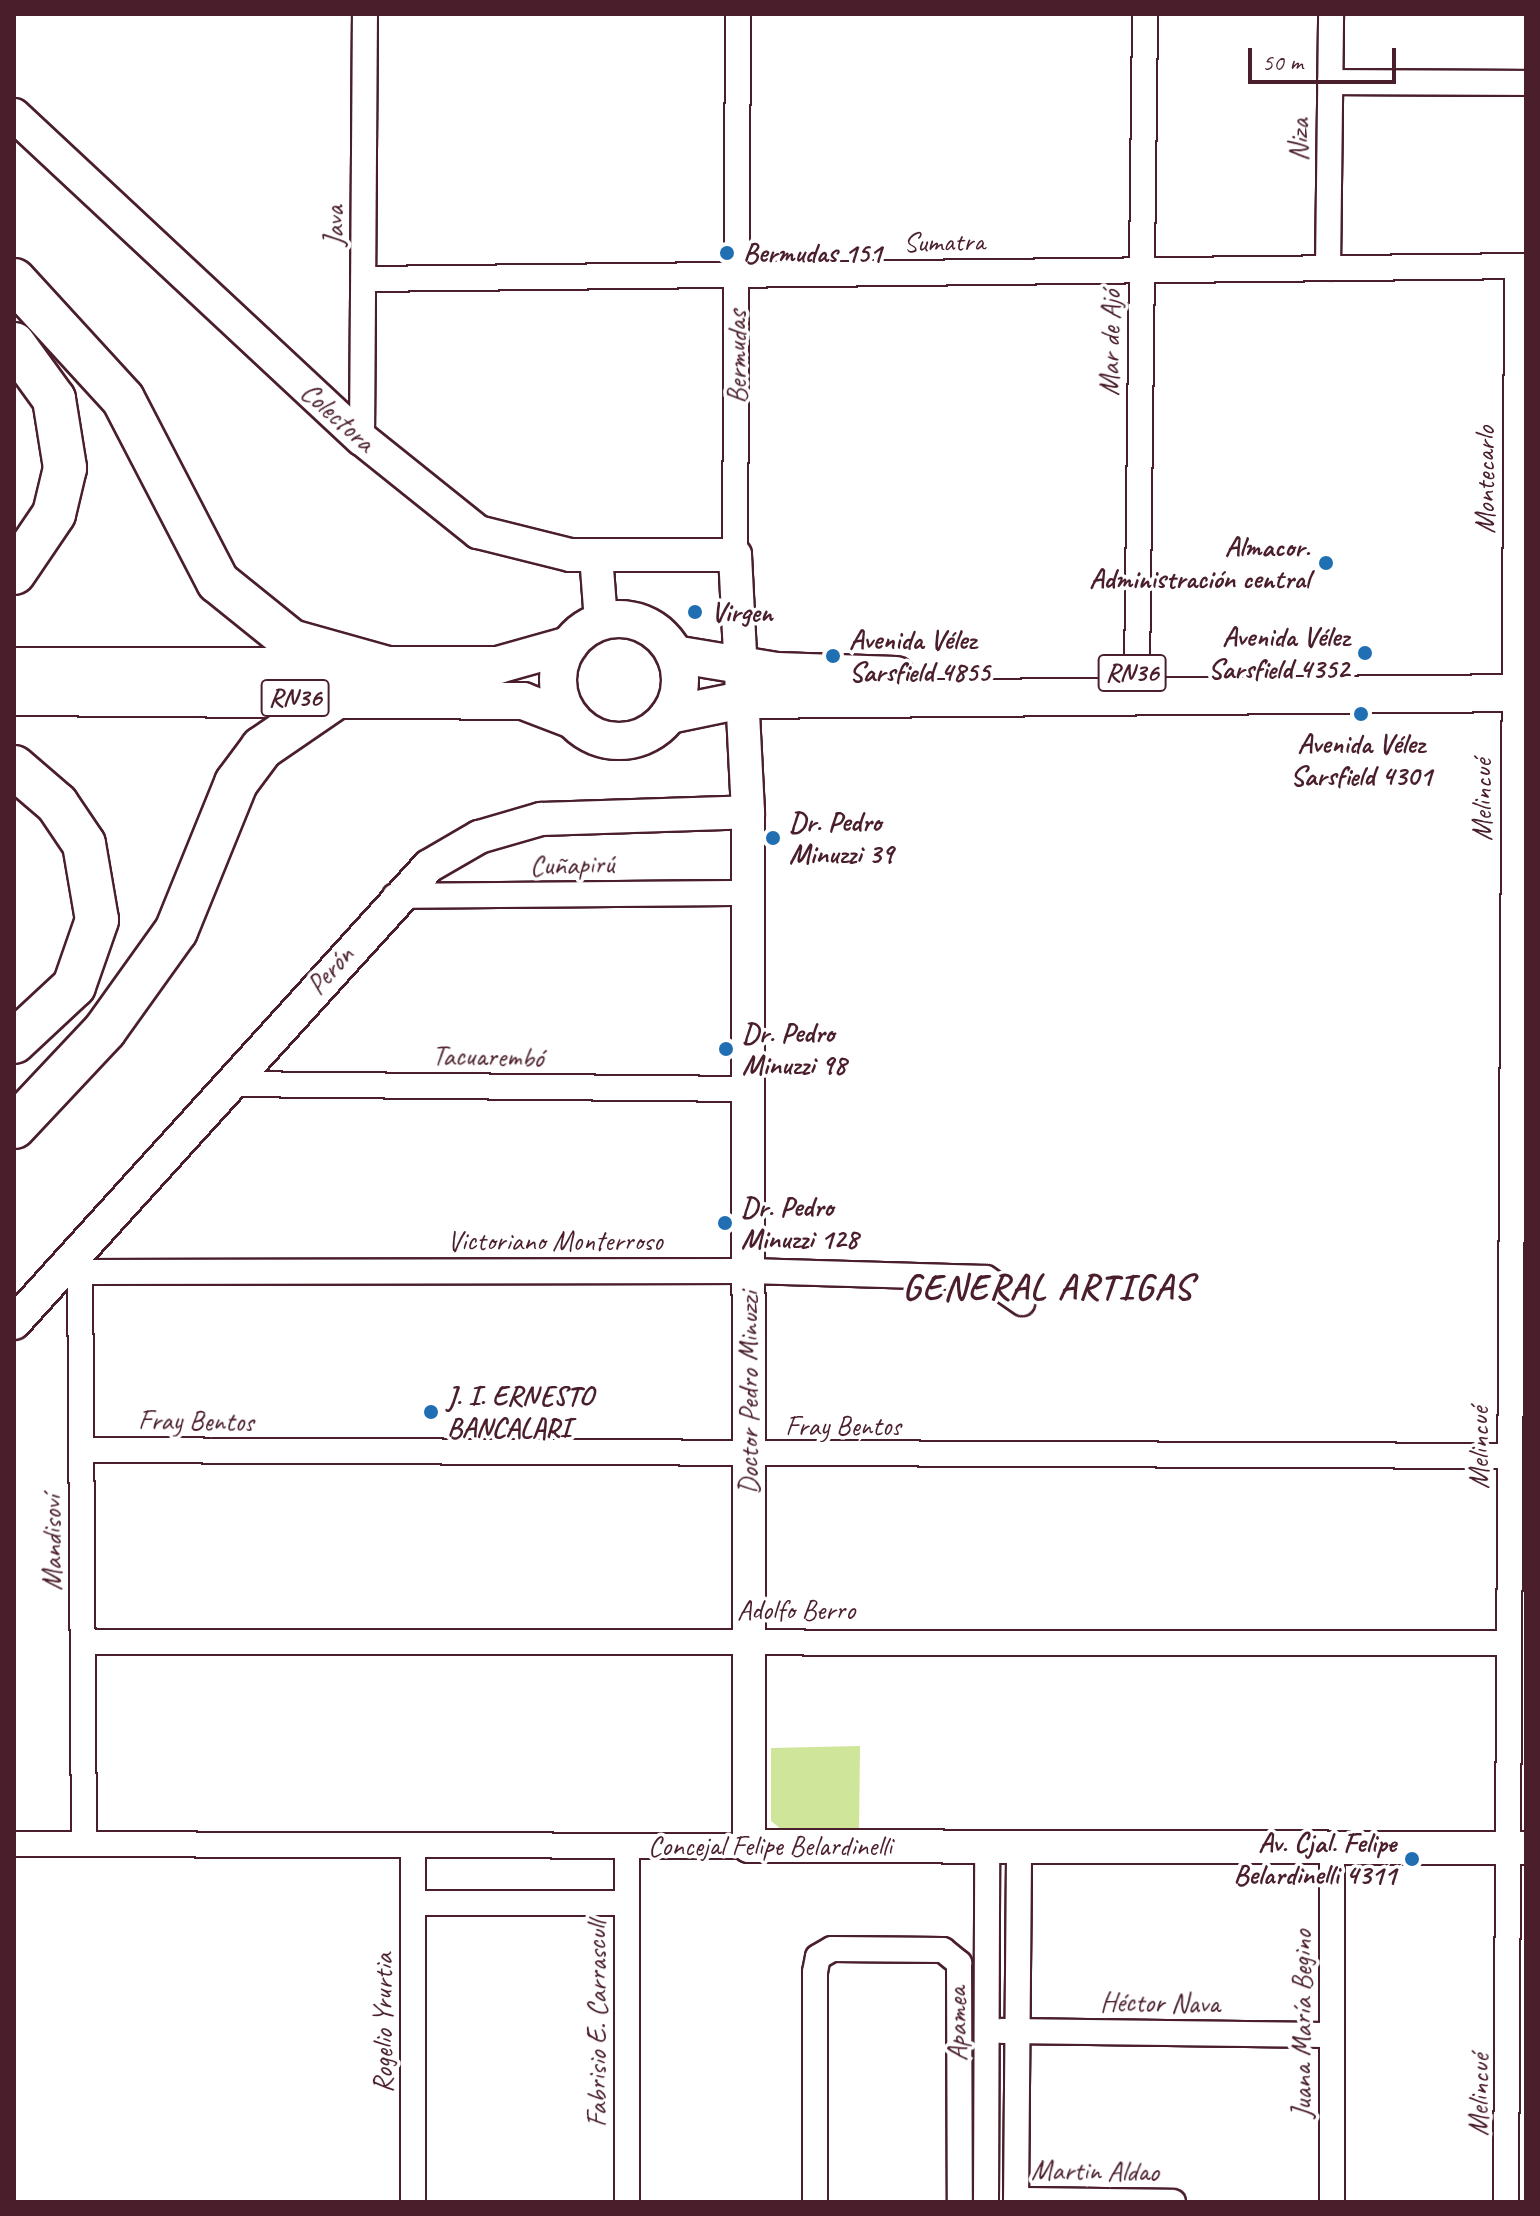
<!DOCTYPE html>
<meta charset="utf-8">
<style>
body{margin:0}
#map{position:relative;width:1540px;height:2216px;overflow:hidden;background:#fff;font-family:Caveat,sans-serif}
div>[style]{position:absolute}
.green>*{inset:0;background:#cfe59a}
.roads{filter:drop-shadow(2px 0 #4a1f2b) drop-shadow(-2px 0 #4a1f2b) drop-shadow(0 2px #4a1f2b) drop-shadow(0 -2px #4a1f2b)}
.street>*{height:24px;margin:-12px;padding:0 12px;transform-origin:12px;border-radius:12px;background:#fff}
.secondary>*{height:32px;margin:-16px;padding:0 16px;transform-origin:16px;border-radius:16px;background:#fff}
.primary>*{height:36px;margin:-18px;padding:0 18px;transform-origin:18px;border-radius:18px;background:#fff}
.primary>.ring{margin:-18px;padding:0;box-sizing:content-box;background:none;border:36px solid #fff;border-radius:50%}
.highway>*{height:42px;margin:-21px;padding:0 21px;transform-origin:21px;border-radius:21px;background:#fff}
.dots>*{width:22px;height:22px;translate:-50% -50%;box-sizing:border-box;border:4px solid #fff;border-radius:50%}
span{translate:-50% -50%;white-space:nowrap;text-align:center;line-height:1.15;-webkit-text-stroke:7px #fff;paint-order:stroke}
.shield-label span{padding:2px 6px;background:#fff;border:2px solid;border-radius:6px;-webkit-text-stroke-width:0}
.shield-label{font-size:26px;color:#4a1f2b;font-weight:700}
.street-label{font-size:28px;color:#4a1f2b}
.poi-label{font-size:28px;color:#4a1f2b;font-weight:700}
.left{translate:0 -50%;text-align:left}
.right{translate:-100% -50%;text-align:right}
.district-label{font-size:36px;color:#4a1f2b;font-weight:700;letter-spacing:2px}
.frame{position:absolute;inset:0;border:16px solid #4a1f2b;pointer-events:none}
.scale{position:absolute;left:1248px;top:48px;width:148px;height:36px;box-sizing:border-box;border:4px solid #4a1f2b;border-top:0;padding-left:10px;font-size:24px;line-height:28px;white-space:nowrap;color:#4a1f2b;-webkit-text-stroke:6px #fff;paint-order:stroke}
</style>
<div id="map">
<div class="green">
<i style="clip-path:polygon(860px 1746px,859px 1832px,787px 1834px,771px 1821px,771px 1748px)"></i>
</div>
<div class="roads">
<div class="street">
<i style="left:1330px;top:82px;width:196px;rotate:0.3deg"></i>
<i style="left:1328px;top:268px;width:254px;rotate:-89.3deg"></i>
<i style="left:364px;top:279px;width:1162px;rotate:-0.64deg"></i>
<i style="left:362px;top:439px;width:425px;rotate:-89.6deg"></i>
<i style="left:735px;top:555px;width:541px;rotate:-89.68deg"></i>
<i style="left:1137px;top:673px;width:659px;rotate:-89.3deg"></i>
<i style="left:395px;top:896px;width:354px;rotate:-0.5deg"></i>
<i style="left:228px;top:1084px;width:520px;rotate:0.55deg"></i>
<i style="left:80px;top:1259px;width:585px;rotate:89.61deg"></i>
<i style="left:80px;top:1272px;width:669px;rotate:-0.09deg"></i>
<i style="left:749px;top:1271px;width:237px;rotate:1.7deg"></i>
<i style="left:986px;top:1278px;width:44px;rotate:34.8deg"></i>
<i style="left:81px;top:1450px;width:1428px;rotate:0.24deg"></i>
<i style="left:83px;top:1642px;width:1425px;rotate:0.04deg"></i>
<i style="left:14px;top:1844px;width:735px;rotate:0.16deg"></i>
<i style="left:413px;top:1845px;width:357px;rotate:90deg"></i>
<i style="left:1332px;top:1847px;width:355px;rotate:90deg"></i>
<i style="left:413px;top:1903px;width:214px"></i>
<i style="left:1001px;top:2031px;width:331px;rotate:0.7deg"></i>
<i style="left:1016px;top:2200px;width:157px;rotate:0.7deg"></i>
<i style="left:627px;top:2202px;width:356px;rotate:-90deg"></i>
<i style="left:815px;top:2202px;width:230px;rotate:-90deg"></i>
<i style="left:815px;top:1972px;width:15px;rotate:-79deg"></i>
<i style="left:818px;top:1957px;width:16px;rotate:-30deg"></i>
<i style="left:832px;top:1949px;width:111px;rotate:0.5deg"></i>
<i style="left:943px;top:1950px;width:21px;rotate:39deg"></i>
<i style="left:959px;top:1963px;width:239px;rotate:89.8deg"></i>
<i style="left:986px;top:2202px;width:356px;rotate:-89.8deg"></i>
<i style="left:1016px;top:2202px;width:356px;rotate:-89.5deg"></i>
<i style="left:1506px;top:2202px;width:1936px;rotate:-89.67deg"></i>
</div>
<div class="secondary">
<i style="left:14px;top:115px;width:475px;rotate:43deg"></i>
<i style="left:362px;top:439px;width:149px;rotate:38.7deg"></i>
<i style="left:478px;top:532px;width:95px;rotate:14deg"></i>
<i style="left:570px;top:555px;width:165px"></i>
<i style="left:735px;top:555px;width:257px;rotate:87.1deg"></i>
<i style="left:748px;top:812px;width:1034px;rotate:89.94deg"></i>
<i style="left:749px;top:1846px;width:777px;rotate:0.15deg"></i>
<i style="left:596px;top:555px;width:66px;rotate:85.7deg"></i>
<i style="left:14px;top:1323px;width:617px;rotate:-47.76deg"></i>
<i style="left:429px;top:866px;width:58px;rotate:-30.1deg"></i>
<i style="left:479px;top:837px;width:65px;rotate:-16.2deg"></i>
<i style="left:541px;top:819px;width:207px;rotate:-1.9deg"></i>
</div>
<div class="primary">
<i class="ring" style="left:558px;top:619px;width:86px;height:86px"></i>
<i style="left:674px;top:654px;width:104px;rotate:9.4deg"></i>
<i style="left:777px;top:671px;width:119px;rotate:1.9deg"></i>
<i style="left:14px;top:666px;width:484px;rotate:-0.1deg"></i>
<i style="left:498px;top:665px;width:74px;rotate:-15.7deg"></i>
<i style="left:14px;top:697px;width:509px;rotate:0.45deg"></i>
<i style="left:523px;top:701px;width:53px;rotate:20.8deg"></i>
<i style="left:669px;top:715px;width:75px;rotate:-11.6deg"></i>
<i style="left:742px;top:700px;width:784px;rotate:-0.51deg"></i>
</div>
<div class="highway">
<i style="left:14px;top:280px;width:161px;rotate:47.5deg"></i>
<i style="left:123px;top:399px;width:206px;rotate:62.6deg"></i>
<i style="left:218px;top:582px;width:94px;rotate:38.9deg"></i>
<i style="left:291px;top:641px;width:100px;rotate:15.7deg"></i>
<i style="left:14px;top:344px;width:68px;rotate:54deg"></i>
<i style="left:54px;top:399px;width:70px;rotate:80.9deg"></i>
<i style="left:65px;top:468px;width:47px;rotate:103.4deg"></i>
<i style="left:54px;top:514px;width:71px;rotate:124.1deg"></i>
<i style="left:14px;top:767px;width:57px;rotate:40.7deg"></i>
<i style="left:57px;top:804px;width:48px;rotate:56deg"></i>
<i style="left:84px;top:844px;width:77px;rotate:80.3deg"></i>
<i style="left:97px;top:920px;width:70px;rotate:109.2deg"></i>
<i style="left:74px;top:986px;width:82px;rotate:137deg"></i>
<i style="left:14px;top:1127px;width:133px;rotate:-46.8deg"></i>
<i style="left:105px;top:1030px;width:122px;rotate:-54.4deg"></i>
<i style="left:176px;top:931px;width:160px;rotate:-67.9deg"></i>
<i style="left:236px;top:783px;width:44px;rotate:-53.4deg"></i>
<i style="left:262px;top:748px;width:88px;rotate:-34.4deg"></i>
</div>
</div>
<div class="dots">
<i style="left:727px;top:253px;background:#1f6fb2"></i>
<i style="left:1326px;top:563px;background:#1f6fb2"></i>
<i style="left:695px;top:612px;background:#1f6fb2"></i>
<i style="left:1365px;top:653px;background:#1f6fb2"></i>
<i style="left:833px;top:656px;background:#1f6fb2"></i>
<i style="left:1361px;top:714px;background:#1f6fb2"></i>
<i style="left:773px;top:838px;background:#1f6fb2"></i>
<i style="left:726px;top:1049px;background:#1f6fb2"></i>
<i style="left:725px;top:1223px;background:#1f6fb2"></i>
<i style="left:431px;top:1412px;background:#1f6fb2"></i>
<i style="left:1412px;top:1859px;background:#1f6fb2"></i>
</div>
<div class="shield-label">
<span style="left:1132px;top:673px">RN36</span>
<span style="left:295px;top:698px">RN36</span>
</div>
<div class="street-label">
<span style="left:1299px;top:140px;rotate:-89deg">Niza</span>
<span style="left:334px;top:226px;rotate:-90deg">Java</span>
<span style="left:944px;top:242px;rotate:-1deg">Sumatra</span>
<span style="left:1110px;top:343px;rotate:-89deg">Mar de Ajó</span>
<span style="left:737px;top:357px;rotate:-90deg">Bermudas</span>
<span style="left:338px;top:417px;rotate:42deg">Colectora</span>
<span style="left:1485px;top:480px;rotate:-90deg">Montecarlo</span>
<span style="left:1482px;top:800px;rotate:-90deg">Melincué</span>
<span style="left:572px;top:865px;rotate:-1deg">Cuñapirú</span>
<span style="left:330px;top:970px;rotate:-48deg">Perón</span>
<span style="left:488px;top:1057px;rotate:1deg">Tacuarembó</span>
<span style="left:555px;top:1241px">Victoriano Monterroso</span>
<span style="left:749px;top:1393px;rotate:-90deg">Doctor Pedro Minuzzi</span>
<span style="left:196px;top:1421px;rotate:1deg">Fray Bentos</span>
<span style="left:843px;top:1426px">Fray Bentos</span>
<span style="left:1479px;top:1448px;rotate:-90deg">Melincué</span>
<span style="left:52px;top:1543px;rotate:-90deg">Mandisoví</span>
<span style="left:796px;top:1610px">Adolfo Berro</span>
<span style="left:770px;top:1846px">Concejal Felipe Belardinelli</span>
<span style="left:1160px;top:2003px;rotate:1deg">Héctor Nava</span>
<span style="left:383px;top:2023px;rotate:-90deg">Rogelio Yrurtia</span>
<span style="left:597px;top:2024px;rotate:-90deg">Fabrisio E. Carrascull</span>
<span style="left:957px;top:2024px;rotate:-90deg">Apamea</span>
<span style="left:1302px;top:2024px;rotate:-90deg">Juana María Begino</span>
<span style="left:1479px;top:2095px;rotate:-89deg">Melincué</span>
<span style="left:1095px;top:2171px;rotate:1deg">Martin Aldao</span>
</div>
<div class="poi-label">
<span class="left" style="left:743px;top:253px">Bermudas 151</span>
<span class="right" style="left:1310px;top:563px">Almacor.<br>Administración central</span>
<span class="left" style="left:711px;top:612px">Virgen</span>
<span class="right" style="left:1349px;top:653px">Avenida Vélez<br>Sarsfield 4352</span>
<span class="left" style="left:849px;top:656px">Avenida Vélez<br>Sarsfield 4855</span>
<span style="left:1361px;top:760px">Avenida Vélez<br>Sarsfield 4301</span>
<span class="left" style="left:789px;top:838px">Dr. Pedro<br>Minuzzi 39</span>
<span class="left" style="left:742px;top:1049px">Dr. Pedro<br>Minuzzi 98</span>
<span class="left" style="left:741px;top:1223px">Dr. Pedro<br>Minuzzi 128</span>
<span class="left" style="left:447px;top:1412px">J. I. ERNESTO<br>BANCALARI</span>
<span class="right" style="left:1396px;top:1859px">Av. Cjal. Felipe<br>Belardinelli 4311</span>
</div>
<div class="district-label">
<span style="left:1048px;top:1288px">GENERAL ARTIGAS</span>
</div>
<div class="frame"></div>
<div class="scale">50 m</div>
</div>
